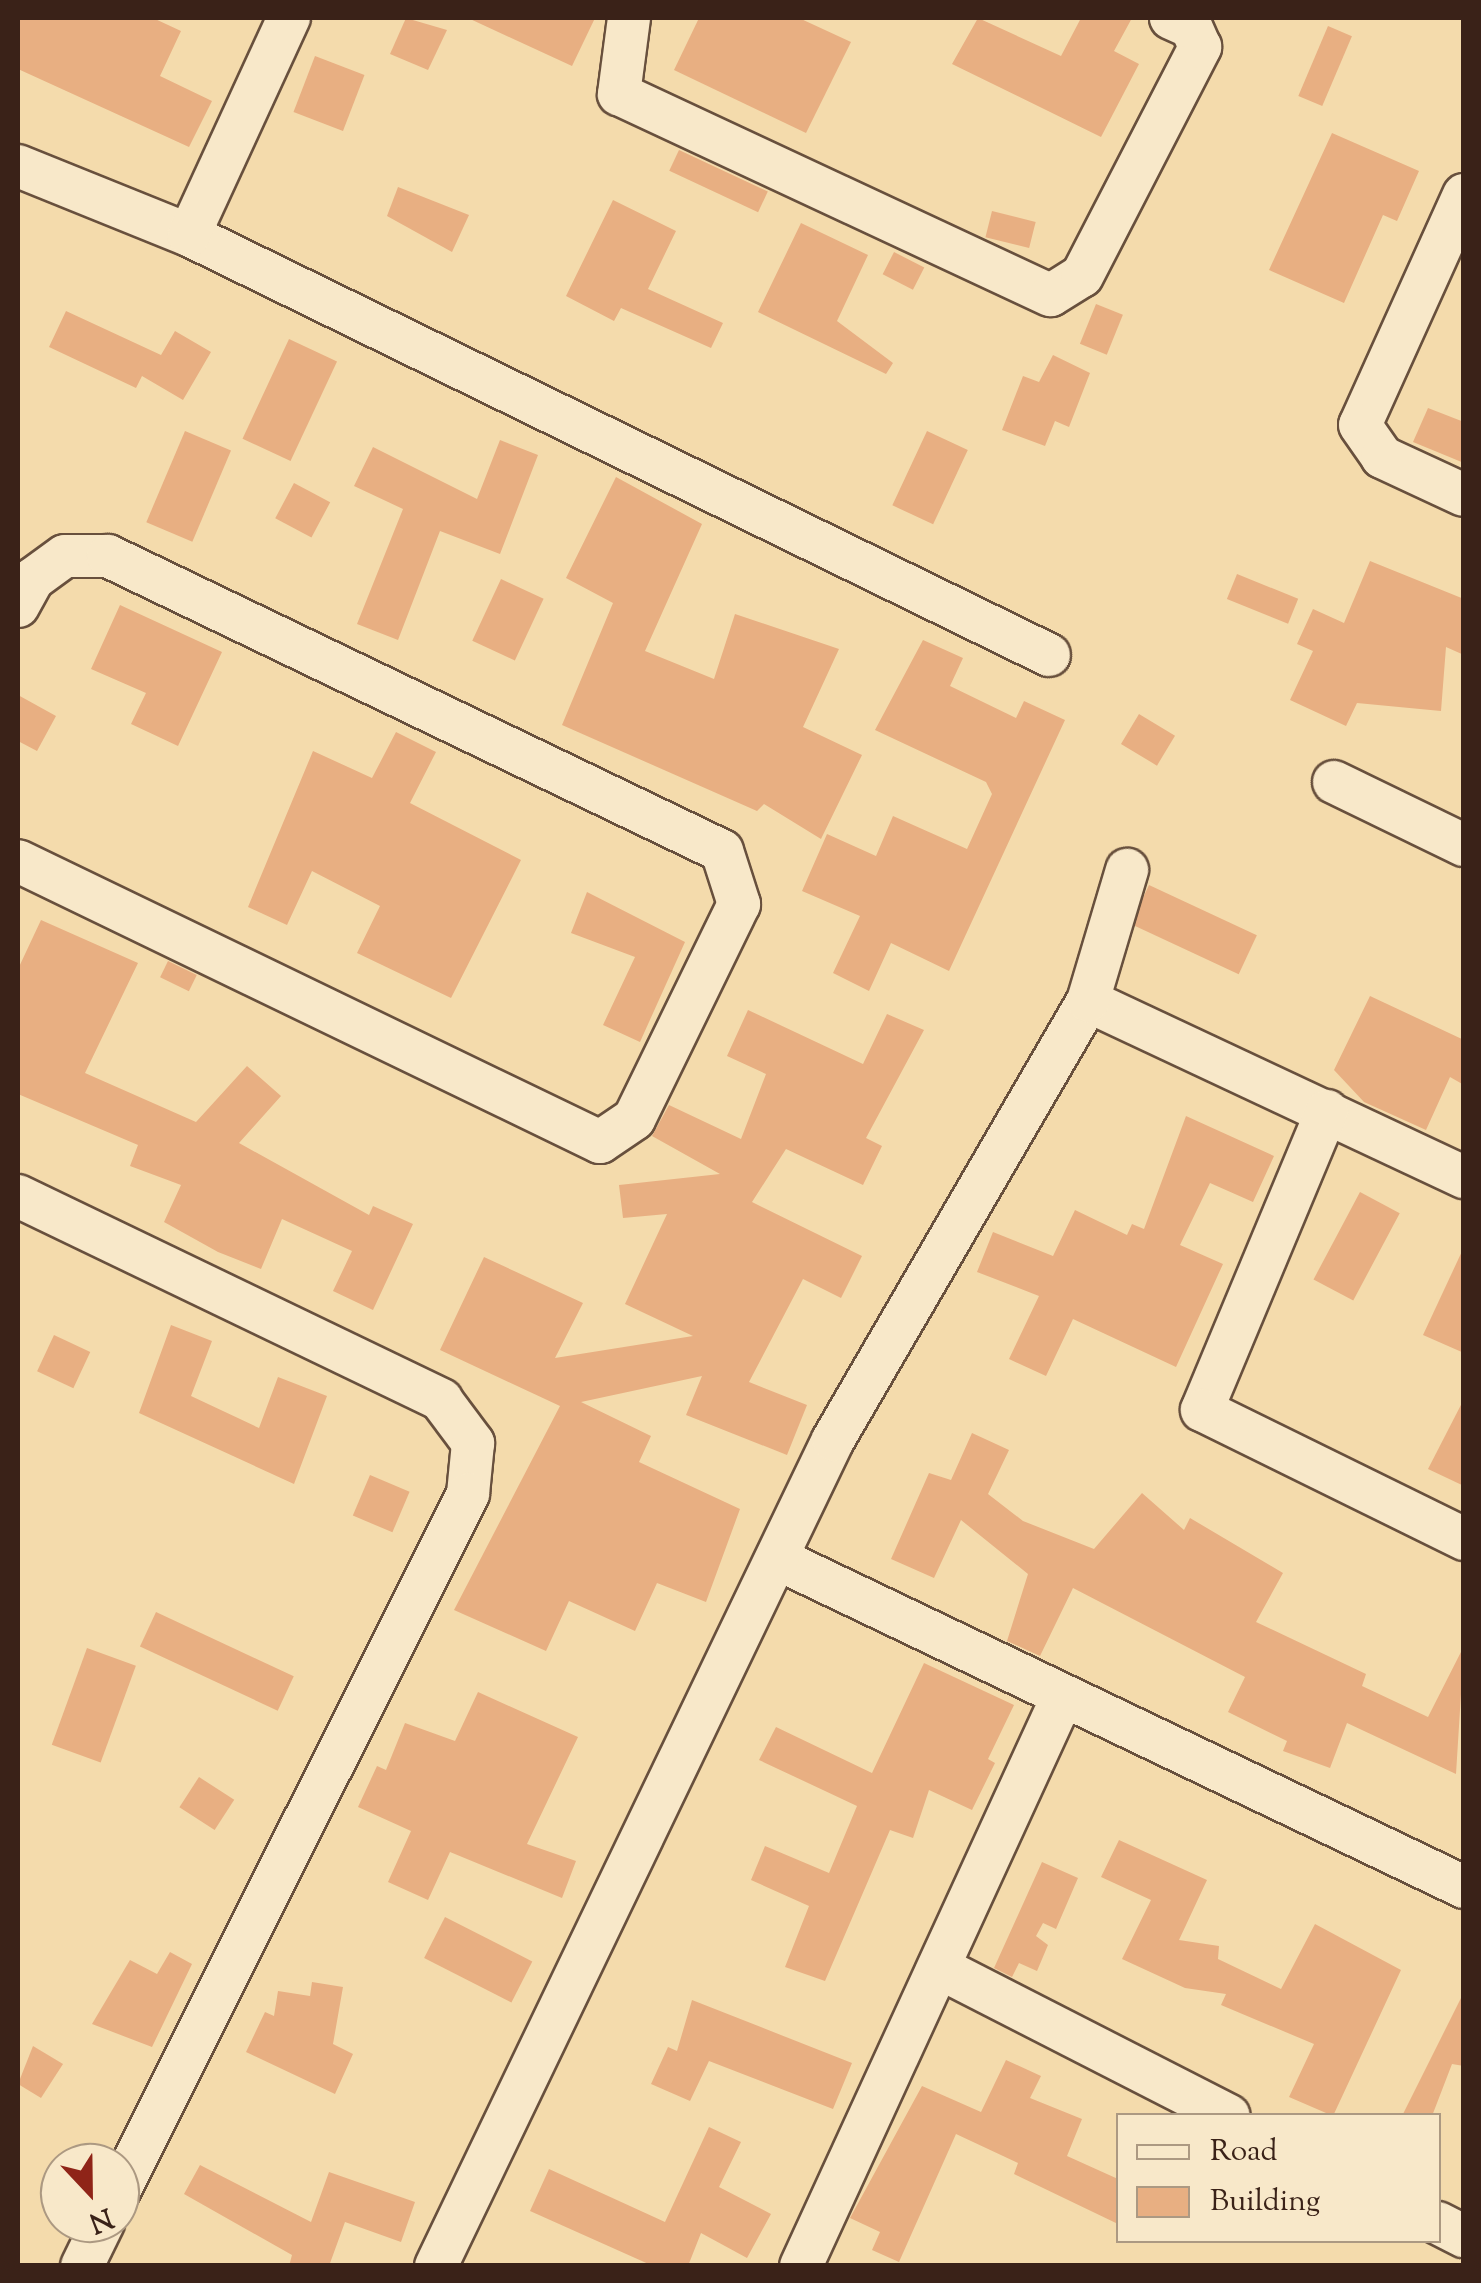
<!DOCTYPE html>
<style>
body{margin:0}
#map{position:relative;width:1481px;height:2283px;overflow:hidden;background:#f4dbac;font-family:"Sorts Mill Goudy",serif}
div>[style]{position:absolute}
.building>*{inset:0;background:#e8af82;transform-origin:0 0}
.roads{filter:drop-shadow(2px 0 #68503d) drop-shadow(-2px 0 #68503d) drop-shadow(0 2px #68503d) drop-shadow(0 -2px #68503d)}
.minor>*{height:42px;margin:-21px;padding:0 21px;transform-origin:21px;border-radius:21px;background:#f8e8c9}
span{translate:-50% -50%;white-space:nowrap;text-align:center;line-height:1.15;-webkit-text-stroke:10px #f8e8c9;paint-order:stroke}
.frame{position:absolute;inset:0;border:20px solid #3a2218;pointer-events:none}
.legend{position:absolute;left:1116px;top:2113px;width:325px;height:130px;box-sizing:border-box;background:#f8e8c9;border:2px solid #ac9982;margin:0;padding:12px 18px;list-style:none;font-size:30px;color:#3a2218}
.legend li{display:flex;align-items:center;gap:20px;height:50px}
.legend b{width:50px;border:2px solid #ac9982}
.north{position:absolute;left:40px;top:2143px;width:100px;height:100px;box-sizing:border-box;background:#f8e8c9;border:2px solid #ac9982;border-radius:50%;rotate:158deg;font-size:28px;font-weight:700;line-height:40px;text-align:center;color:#3a2218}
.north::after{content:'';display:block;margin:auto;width:35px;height:45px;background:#8f2418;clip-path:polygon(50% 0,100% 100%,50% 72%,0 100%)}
</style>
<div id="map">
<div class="building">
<i style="clip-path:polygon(18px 18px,153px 18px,181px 31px,160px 76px,212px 101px,189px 147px,18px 69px)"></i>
<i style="clip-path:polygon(406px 18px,447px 30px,428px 70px,390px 54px)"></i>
<i style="clip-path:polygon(468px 18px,595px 18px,572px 66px)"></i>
<i style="clip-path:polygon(699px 18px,799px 18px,851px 42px,806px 133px,674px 70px)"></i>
<i style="clip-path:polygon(978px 18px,1061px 56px,1081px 18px,1132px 18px,1114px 51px,1139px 64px,1101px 137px,952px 64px)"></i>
<i style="left:1328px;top:26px;width:26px;height:76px;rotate:23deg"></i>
<i style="left:315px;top:56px;width:53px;height:60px;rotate:21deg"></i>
<i style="clip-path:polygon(1332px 133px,1419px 171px,1397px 221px,1383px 215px,1344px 303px,1269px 270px)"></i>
<i style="left:679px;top:150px;width:98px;height:23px;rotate:25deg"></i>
<i style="clip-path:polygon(398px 187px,469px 215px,452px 252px,387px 216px)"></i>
<i style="clip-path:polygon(613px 200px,676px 231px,648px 289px,723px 323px,711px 348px,621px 308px,614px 321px,566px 296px)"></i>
<i style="left:992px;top:211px;width:45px;height:27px;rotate:14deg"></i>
<i style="clip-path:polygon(801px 223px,868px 255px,837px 321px,893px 363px,886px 374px,758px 312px)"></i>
<i style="left:894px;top:252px;width:34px;height:25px;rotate:27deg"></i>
<i style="left:1096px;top:304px;width:29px;height:43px;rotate:22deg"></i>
<i style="clip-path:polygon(66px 311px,161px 355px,175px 331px,211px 352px,183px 400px,142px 376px,136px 388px,49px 347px)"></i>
<i style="left:289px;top:339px;width:53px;height:110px;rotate:25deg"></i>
<i style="clip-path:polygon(1053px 355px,1090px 373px,1069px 427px,1055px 421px,1045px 446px,1002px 430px,1023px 376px,1039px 382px)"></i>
<i style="clip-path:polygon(1428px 408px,1464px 422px,1464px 463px,1413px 442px)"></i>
<i style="left:185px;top:431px;width:50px;height:99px;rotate:23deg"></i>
<i style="left:927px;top:431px;width:45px;height:82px;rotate:25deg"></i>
<i style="clip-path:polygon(500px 440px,538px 455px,500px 554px,440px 531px,398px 640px,357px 624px,403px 509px,354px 486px,373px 447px,477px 499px)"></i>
<i style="clip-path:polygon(616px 477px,702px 524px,645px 651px,714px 679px,735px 614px,839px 649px,803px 727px,862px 755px,821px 839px,764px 804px,757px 811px,562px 725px,613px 603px,566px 578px)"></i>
<i style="left:294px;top:483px;width:41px;height:40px;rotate:28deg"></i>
<i style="clip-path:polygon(1370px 561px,1464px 599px,1464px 655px,1446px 647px,1441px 711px,1357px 703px,1346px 726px,1290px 700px,1313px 651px,1297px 644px,1313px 609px,1344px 623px)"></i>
<i style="left:1237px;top:574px;width:66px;height:27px;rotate:22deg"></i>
<i style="left:501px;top:579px;width:47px;height:68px;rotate:25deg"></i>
<i style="clip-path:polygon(120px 605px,222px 652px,178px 746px,131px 724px,146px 693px,91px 669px)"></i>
<i style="clip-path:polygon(923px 640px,963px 658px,950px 686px,1016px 718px,1024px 701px,1065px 720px,949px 971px,891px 943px,869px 991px,833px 973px,860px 916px,802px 891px,827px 834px,876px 856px,893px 816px,967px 849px,992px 794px,986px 782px,875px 730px)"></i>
<i style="clip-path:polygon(18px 695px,56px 716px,37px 751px,18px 741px)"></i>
<i style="left:1139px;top:714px;width:42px;height:35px;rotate:31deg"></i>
<i style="clip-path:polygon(396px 732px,436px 752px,410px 803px,521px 860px,451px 998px,357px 953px,380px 906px,312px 871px,287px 925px,248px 907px,313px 751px,372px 778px)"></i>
<i style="left:1149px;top:885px;width:119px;height:43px;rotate:25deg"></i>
<i style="clip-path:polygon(587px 892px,685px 942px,640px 1042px,603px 1025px,635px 957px,571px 933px)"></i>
<i style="clip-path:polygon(41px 920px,138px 963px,85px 1073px,196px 1122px,247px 1066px,281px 1096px,239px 1143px,369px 1215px,373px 1206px,413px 1224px,373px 1310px,333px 1291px,352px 1251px,282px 1219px,261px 1269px,218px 1252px,164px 1222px,181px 1185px,130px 1166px,138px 1145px,18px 1094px,18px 969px)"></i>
<i style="left:168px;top:961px;width:32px;height:18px;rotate:26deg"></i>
<i style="clip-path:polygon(1370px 996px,1464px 1040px,1464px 1085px,1450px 1077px,1426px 1130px,1364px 1102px,1334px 1070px)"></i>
<i style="clip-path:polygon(748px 1010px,863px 1064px,887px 1014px,924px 1030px,866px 1138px,882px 1146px,863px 1185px,786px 1149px,752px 1202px,862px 1256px,841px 1298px,803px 1279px,749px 1382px,807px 1405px,787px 1455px,686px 1415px,702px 1376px,581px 1402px,651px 1436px,639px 1462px,740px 1509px,706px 1602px,657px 1583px,635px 1631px,569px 1601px,546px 1651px,454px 1610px,560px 1406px,440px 1350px,484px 1257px,583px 1303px,555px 1358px,693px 1336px,625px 1304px,667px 1214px,623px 1218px,619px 1185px,720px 1174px,652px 1136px,669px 1105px,741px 1139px,766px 1074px,727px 1056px)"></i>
<i style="clip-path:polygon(1186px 1116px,1274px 1156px,1253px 1202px,1210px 1183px,1180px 1245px,1223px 1264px,1176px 1367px,1073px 1319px,1046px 1376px,1009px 1359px,1039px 1296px,977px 1272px,993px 1232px,1053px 1256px,1075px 1210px,1127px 1235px,1132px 1224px,1144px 1229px)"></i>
<i style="left:1360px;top:1192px;width:45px;height:99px;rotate:28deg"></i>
<i style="clip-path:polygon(1464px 1247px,1464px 1353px,1423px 1335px)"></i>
<i style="clip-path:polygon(171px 1325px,212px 1341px,191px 1396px,259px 1428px,278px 1377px,327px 1396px,294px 1484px,139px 1413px)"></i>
<i style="left:54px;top:1335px;width:40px;height:40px;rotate:25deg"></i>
<i style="clip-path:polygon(1464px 1399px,1464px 1486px,1428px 1469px)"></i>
<i style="clip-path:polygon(972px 1433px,1009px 1450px,988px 1494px,1023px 1521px,1094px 1549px,1142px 1493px,1184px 1530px,1190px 1518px,1283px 1573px,1256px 1622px,1366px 1674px,1362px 1686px,1428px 1717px,1464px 1646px,1456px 1774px,1347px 1723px,1330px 1768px,1283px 1751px,1287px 1741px,1228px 1712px,1245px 1677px,1073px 1588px,1040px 1656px,1007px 1641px,1028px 1574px,961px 1520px,934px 1578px,891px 1559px,929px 1473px,951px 1480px)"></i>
<i style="left:370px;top:1475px;width:43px;height:44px;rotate:23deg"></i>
<i style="left:156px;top:1612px;width:152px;height:38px;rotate:25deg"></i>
<i style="left:87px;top:1648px;width:52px;height:103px;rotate:20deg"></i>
<i style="clip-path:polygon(924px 1663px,1014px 1705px,988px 1759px,995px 1763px,972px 1810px,929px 1790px,913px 1838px,890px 1830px,825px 1981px,785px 1967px,809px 1906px,751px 1880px,765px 1846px,829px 1873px,857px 1806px,759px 1760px,776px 1727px,872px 1773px)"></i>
<i style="clip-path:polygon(478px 1692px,578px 1737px,527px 1844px,576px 1861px,562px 1898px,450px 1852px,428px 1900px,388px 1882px,411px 1831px,358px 1807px,377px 1766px,386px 1770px,405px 1723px,455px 1741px)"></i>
<i style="left:199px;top:1777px;width:42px;height:36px;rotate:33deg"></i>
<i style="clip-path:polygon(1119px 1840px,1207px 1880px,1179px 1940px,1219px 1946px,1218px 1959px,1281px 1989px,1315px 1924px,1401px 1970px,1333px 2116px,1289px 2097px,1314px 2044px,1221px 2005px,1226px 1994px,1185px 1988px,1122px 1959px,1151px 1900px,1101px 1877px)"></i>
<i style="clip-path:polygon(1042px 1862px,1078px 1878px,1056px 1929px,1043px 1923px,1036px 1936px,1048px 1945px,1037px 1971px,1019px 1963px,1012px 1977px,994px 1968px)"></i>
<i style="left:445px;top:1917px;width:98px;height:46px;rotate:27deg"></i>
<i style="clip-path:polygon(170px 1952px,192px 1964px,152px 2047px,92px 2024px,130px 1960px,157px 1974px)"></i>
<i style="clip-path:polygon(312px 1982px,343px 1987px,333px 2044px,353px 2054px,335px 2094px,246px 2052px,265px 2012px,274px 2016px,278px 1991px,310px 1996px)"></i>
<i style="clip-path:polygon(1464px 1992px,1464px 2066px,1452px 2064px,1432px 2116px,1402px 2116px)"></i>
<i style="clip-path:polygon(692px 2000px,852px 2063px,833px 2109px,709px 2061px,690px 2101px,651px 2084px,668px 2047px,677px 2051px)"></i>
<i style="clip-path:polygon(33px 2046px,63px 2064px,41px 2098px,18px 2084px)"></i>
<i style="clip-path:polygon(1006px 2060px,1041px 2076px,1030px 2098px,1082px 2119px,1067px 2156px,1118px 2179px,1118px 2224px,1014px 2174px,1018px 2163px,956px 2134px,899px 2262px,872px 2250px,880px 2232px,850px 2218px,922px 2086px,981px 2112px)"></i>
<i style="clip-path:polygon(709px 2127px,741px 2142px,719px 2187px,771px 2214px,747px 2258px,701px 2233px,688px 2266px,653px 2266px,530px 2211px,549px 2169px,665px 2222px)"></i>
<i style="clip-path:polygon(200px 2165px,311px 2222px,329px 2172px,415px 2202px,401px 2242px,345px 2222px,329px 2266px,289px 2266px,292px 2255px,184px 2194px)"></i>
</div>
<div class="roads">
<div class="minor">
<i style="left:629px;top:18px;width:77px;rotate:97.5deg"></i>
<i style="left:619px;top:94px;width:476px;rotate:25deg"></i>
<i style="left:1051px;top:295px;width:36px;rotate:-32deg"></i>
<i style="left:1082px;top:276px;width:258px;rotate:-62.7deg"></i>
<i style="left:1200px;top:47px;width:22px;rotate:-114deg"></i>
<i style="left:1191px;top:27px;width:22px;rotate:-156deg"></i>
<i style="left:18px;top:166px;width:184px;rotate:22deg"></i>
<i style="left:189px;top:235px;width:957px;rotate:26.03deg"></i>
<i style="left:1464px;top:195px;width:252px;rotate:114.3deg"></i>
<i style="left:1360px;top:425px;width:39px;rotate:55deg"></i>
<i style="left:1382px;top:457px;width:90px;rotate:24.9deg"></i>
<i style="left:189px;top:235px;width:239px;rotate:-65.3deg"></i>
<i style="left:18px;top:606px;width:31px;rotate:-61deg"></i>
<i style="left:33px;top:579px;width:39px;rotate:-36deg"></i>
<i style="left:65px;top:556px;width:43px"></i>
<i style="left:108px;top:556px;width:681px;rotate:25.66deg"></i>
<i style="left:722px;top:851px;width:56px;rotate:72.2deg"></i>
<i style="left:739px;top:904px;width:239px;rotate:116deg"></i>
<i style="left:634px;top:1119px;width:41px;rotate:145.9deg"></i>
<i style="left:600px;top:1142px;width:646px;rotate:-154.23deg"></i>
<i style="left:1334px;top:782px;width:144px;rotate:25.9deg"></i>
<i style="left:1088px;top:1001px;width:415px;rotate:25.1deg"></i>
<i style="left:1327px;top:1111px;width:324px;rotate:112.7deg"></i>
<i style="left:1202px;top:1410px;width:292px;rotate:26.2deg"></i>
<i style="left:18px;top:1196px;width:470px;rotate:25.7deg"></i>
<i style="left:441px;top:1400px;width:54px;rotate:53.3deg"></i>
<i style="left:473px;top:1443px;width:51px;rotate:95.6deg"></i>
<i style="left:468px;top:1494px;width:777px;rotate:116.6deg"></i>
<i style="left:778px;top:1559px;width:760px;rotate:25.55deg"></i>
<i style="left:942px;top:1969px;width:322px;rotate:27.1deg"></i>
<i style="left:1438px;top:2223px;width:29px;rotate:27deg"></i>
<i style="left:82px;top:2266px;width:48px;rotate:-64deg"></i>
<i style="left:436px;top:2266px;width:916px;rotate:-64.33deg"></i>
<i style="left:833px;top:1440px;width:508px;rotate:-59.85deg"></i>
<i style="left:1088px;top:1001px;width:137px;rotate:-73.4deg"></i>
<i style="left:801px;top:2266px;width:625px;rotate:-65.32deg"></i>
</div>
</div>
<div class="frame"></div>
<ul class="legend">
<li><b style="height:12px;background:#f8e8c9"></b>Road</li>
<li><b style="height:28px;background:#e8af82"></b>Building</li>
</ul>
<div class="north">N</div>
</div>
